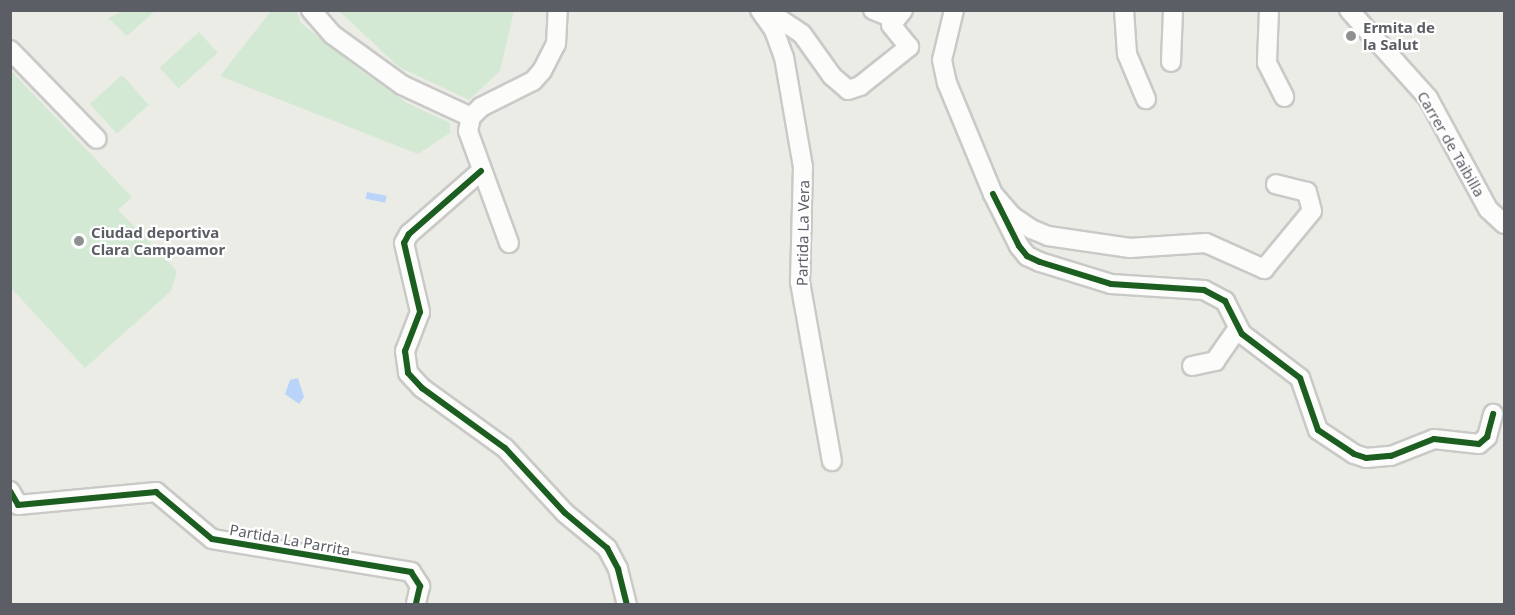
<!DOCTYPE html>
<style>
body{margin:0}
#map{position:relative;width:1515px;height:615px;overflow:hidden;background:#ecece6;font-family:"Noto Sans",sans-serif}
div>[style]{position:absolute}
.green>*{inset:0;background:#d3e9d4;transform-origin:0 0}
.water>*{inset:0;background:#b9d4f8;transform-origin:0 0}
.roads{filter:drop-shadow(2px 0 #c9cac8) drop-shadow(-2px 0 #c9cac8) drop-shadow(0 2px #c9cac8) drop-shadow(0 -2px #c9cac8)}
.minor>*{height:18px;margin:-9px;padding:0 9px;transform-origin:9px;border-radius:9px;background:#fcfcfb}
.cycleway>*{height:6px;margin:-3px;padding:0 3px;transform-origin:3px;border-radius:3px;background:#1b5e20}
.dots>*{width:16px;height:16px;translate:-50% -50%;box-sizing:border-box;border:3px solid #fff;border-radius:50%}
span{translate:-50% -50%;white-space:nowrap;text-align:center;line-height:1.15;-webkit-text-stroke:4.5px #fff;paint-order:stroke}
.poi-label{font-size:15px;color:#5c5e65;font-weight:700}
.left{translate:0 -50%;text-align:left}
.street-label{font-size:15px;color:#5c5e65}
.frame{position:absolute;inset:0;border:12px solid #5c5e65;pointer-events:none}
</style>
<div id="map">
<div class="green">
<i style="clip-path:polygon(123px 11px,123px 10px,155px 11px,127px 36px,108px 18px)"></i>
<i style="clip-path:polygon(271px 11px,296px 11px,301px 23px,360px 70px,407px 103px,450px 123px,450px 133px,418px 154px,220px 76px)"></i>
<i style="clip-path:polygon(339px 11px,514px 11px,500px 71px,469px 100px,399px 67px)"></i>
<i style="left:199px;top:32px;width:28px;height:53px;rotate:48deg"></i>
<i style="clip-path:polygon(11px 71px,132px 197px,118px 210px,177px 271px,171px 291px,85px 368px,11px 288px)"></i>
<i style="left:122px;top:75px;width:40px;height:43px;rotate:48deg"></i>
</div>
<div class="water">
<i style="left:367px;top:192px;width:20px;height:7px;rotate:11deg"></i>
<i style="clip-path:polygon(298px 378px,304px 397px,299px 404px,285px 394px,290px 380px)"></i>
</div>
<div class="roads">
<div class="minor">
<i style="left:311px;top:10px;width:33px;rotate:49deg"></i>
<i style="left:333px;top:35px;width:85px;rotate:35.9deg"></i>
<i style="left:402px;top:85px;width:76px;rotate:24.9deg"></i>
<i style="left:760px;top:10px;width:24px;rotate:55deg"></i>
<i style="left:774px;top:30px;width:29px;rotate:70deg"></i>
<i style="left:784px;top:57px;width:112px;rotate:80.2deg"></i>
<i style="left:803px;top:167px;width:115px;rotate:91.5deg"></i>
<i style="left:800px;top:282px;width:182px;rotate:79.9deg"></i>
<i style="left:766px;top:10px;width:43px;rotate:33.7deg"></i>
<i style="left:802px;top:34px;width:52px;rotate:54.5deg"></i>
<i style="left:832px;top:76px;width:21px;rotate:41deg"></i>
<i style="left:848px;top:90px;width:13px;rotate:-18deg"></i>
<i style="left:860px;top:86px;width:63px;rotate:-38.5deg"></i>
<i style="left:909px;top:47px;width:28px;rotate:-129deg"></i>
<i style="left:891px;top:25px;width:19px;rotate:-51deg"></i>
<i style="left:873px;top:10px;width:24px;rotate:22deg"></i>
<i style="left:954px;top:10px;width:51px;rotate:103.5deg"></i>
<i style="left:942px;top:60px;width:24px;rotate:78deg"></i>
<i style="left:947px;top:83px;width:120px;rotate:67.5deg"></i>
<i style="left:993px;top:194px;width:29px;rotate:49deg"></i>
<i style="left:1012px;top:216px;width:23px;rotate:34deg"></i>
<i style="left:1031px;top:229px;width:18px;rotate:22deg"></i>
<i style="left:1048px;top:236px;width:83px;rotate:8.3deg"></i>
<i style="left:1130px;top:248px;width:76px;rotate:-3.8deg"></i>
<i style="left:1206px;top:243px;width:64px;rotate:24.1deg"></i>
<i style="left:1264px;top:269px;width:75px;rotate:-50.4deg"></i>
<i style="left:1312px;top:211px;width:20px;rotate:-105deg"></i>
<i style="left:1307px;top:192px;width:32px;rotate:-166deg"></i>
<i style="left:1124px;top:10px;width:44px;rotate:86.1deg"></i>
<i style="left:1127px;top:54px;width:49px;rotate:67.1deg"></i>
<i style="left:1269px;top:10px;width:53px;rotate:92.2deg"></i>
<i style="left:1267px;top:63px;width:38px;rotate:63deg"></i>
<i style="left:1349px;top:10px;width:118px;rotate:48.1deg"></i>
<i style="left:1428px;top:98px;width:126px;rotate:61.6deg"></i>
<i style="left:1488px;top:209px;width:22px;rotate:43deg"></i>
<i style="left:10px;top:50px;width:124px;rotate:45.7deg"></i>
<i style="left:1171px;top:62px;width:52px;rotate:-87.8deg"></i>
<i style="left:481px;top:171px;width:96px;rotate:138.8deg"></i>
<i style="left:409px;top:234px;width:10px;rotate:119deg"></i>
<i style="left:404px;top:243px;width:71px;rotate:76.9deg"></i>
<i style="left:420px;top:312px;width:42px;rotate:111deg"></i>
<i style="left:405px;top:351px;width:22px;rotate:82deg"></i>
<i style="left:408px;top:373px;width:21px;rotate:47deg"></i>
<i style="left:422px;top:388px;width:102px;rotate:35.9deg"></i>
<i style="left:505px;top:448px;width:88px;rotate:47.3deg"></i>
<i style="left:565px;top:513px;width:55px;rotate:39.8deg"></i>
<i style="left:607px;top:548px;width:24px;rotate:62deg"></i>
<i style="left:618px;top:569px;width:36px;rotate:76deg"></i>
<i style="left:993px;top:194px;width:58px;rotate:63.4deg"></i>
<i style="left:1019px;top:246px;width:13px;rotate:51deg"></i>
<i style="left:1027px;top:256px;width:14px;rotate:25deg"></i>
<i style="left:1040px;top:262px;width:74px;rotate:17.2deg"></i>
<i style="left:1111px;top:284px;width:93px;rotate:3.7deg"></i>
<i style="left:1204px;top:290px;width:24px;rotate:28deg"></i>
<i style="left:1225px;top:301px;width:37px;rotate:63deg"></i>
<i style="left:1242px;top:334px;width:73px;rotate:37.2deg"></i>
<i style="left:1300px;top:378px;width:55px;rotate:70.9deg"></i>
<i style="left:1318px;top:430px;width:43px;rotate:33.7deg"></i>
<i style="left:1354px;top:454px;width:13px;rotate:18deg"></i>
<i style="left:1366px;top:458px;width:25px;rotate:-5deg"></i>
<i style="left:1391px;top:456px;width:46px;rotate:-21.6deg"></i>
<i style="left:1434px;top:439px;width:45px;rotate:6.3deg"></i>
<i style="left:1479px;top:444px;width:11px;rotate:-41deg"></i>
<i style="left:1487px;top:437px;width:24px;rotate:-75deg"></i>
<i style="left:509px;top:243px;width:119px;rotate:-110.1deg"></i>
<i style="left:468px;top:131px;width:14px;rotate:-78deg"></i>
<i style="left:471px;top:117px;width:14px;rotate:-45deg"></i>
<i style="left:481px;top:107px;width:58px;rotate:-26.6deg"></i>
<i style="left:533px;top:81px;width:13px;rotate:-48deg"></i>
<i style="left:542px;top:71px;width:30px;rotate:-63deg"></i>
<i style="left:556px;top:44px;width:34px;rotate:-87deg"></i>
<i style="left:1192px;top:366px;width:24px;rotate:-12deg"></i>
<i style="left:1215px;top:361px;width:40px;rotate:-55.1deg"></i>
<i style="left:10px;top:491px;width:16px;rotate:60deg"></i>
<i style="left:18px;top:505px;width:139px;rotate:-5.4deg"></i>
<i style="left:156px;top:492px;width:73px;rotate:40deg"></i>
<i style="left:212px;top:539px;width:202px;rotate:9.4deg"></i>
<i style="left:411px;top:572px;width:17px;rotate:57deg"></i>
<i style="left:420px;top:586px;width:18px;rotate:103deg"></i>
</div>
</div>
<div class="cycleway">
<i style="left:481px;top:171px;width:96px;rotate:138.8deg"></i>
<i style="left:409px;top:234px;width:10px;rotate:119deg"></i>
<i style="left:404px;top:243px;width:71px;rotate:76.9deg"></i>
<i style="left:420px;top:312px;width:42px;rotate:111deg"></i>
<i style="left:405px;top:351px;width:22px;rotate:82deg"></i>
<i style="left:408px;top:373px;width:21px;rotate:47deg"></i>
<i style="left:422px;top:388px;width:102px;rotate:35.9deg"></i>
<i style="left:505px;top:448px;width:88px;rotate:47.3deg"></i>
<i style="left:565px;top:513px;width:55px;rotate:39.8deg"></i>
<i style="left:607px;top:548px;width:24px;rotate:62deg"></i>
<i style="left:618px;top:569px;width:36px;rotate:76deg"></i>
<i style="left:993px;top:194px;width:58px;rotate:63.4deg"></i>
<i style="left:1019px;top:246px;width:13px;rotate:51deg"></i>
<i style="left:1027px;top:256px;width:14px;rotate:25deg"></i>
<i style="left:1040px;top:262px;width:74px;rotate:17.2deg"></i>
<i style="left:1111px;top:284px;width:93px;rotate:3.7deg"></i>
<i style="left:1204px;top:290px;width:24px;rotate:28deg"></i>
<i style="left:1225px;top:301px;width:37px;rotate:63deg"></i>
<i style="left:1242px;top:334px;width:73px;rotate:37.2deg"></i>
<i style="left:1300px;top:378px;width:55px;rotate:70.9deg"></i>
<i style="left:1318px;top:430px;width:43px;rotate:33.7deg"></i>
<i style="left:1354px;top:454px;width:13px;rotate:18deg"></i>
<i style="left:1366px;top:458px;width:25px;rotate:-5deg"></i>
<i style="left:1391px;top:456px;width:46px;rotate:-21.6deg"></i>
<i style="left:1434px;top:439px;width:45px;rotate:6.3deg"></i>
<i style="left:1479px;top:444px;width:11px;rotate:-41deg"></i>
<i style="left:1487px;top:437px;width:24px;rotate:-75deg"></i>
<i style="left:10px;top:491px;width:16px;rotate:60deg"></i>
<i style="left:18px;top:505px;width:139px;rotate:-5.4deg"></i>
<i style="left:156px;top:492px;width:73px;rotate:40deg"></i>
<i style="left:212px;top:539px;width:202px;rotate:9.4deg"></i>
<i style="left:411px;top:572px;width:17px;rotate:57deg"></i>
<i style="left:420px;top:586px;width:18px;rotate:103deg"></i>
</div>
<div class="dots">
<i style="left:1351px;top:36px;background:#8e9092"></i>
<i style="left:79px;top:241px;background:#8e9092"></i>
</div>
<div class="poi-label">
<span class="left" style="left:1363px;top:36px">Ermita de<br>la Salut</span>
<span class="left" style="left:91px;top:241px">Ciudad deportiva<br>Clara Campoamor</span>
</div>
<div class="street-label">
<span style="left:1451px;top:144px;rotate:60deg">Carrer de Taibilla</span>
<span style="left:803px;top:233px;rotate:-89deg">Partida La Vera</span>
<span style="left:290px;top:540px;rotate:10deg">Partida La Parrita</span>
</div>
<div class="frame"></div>
</div>
